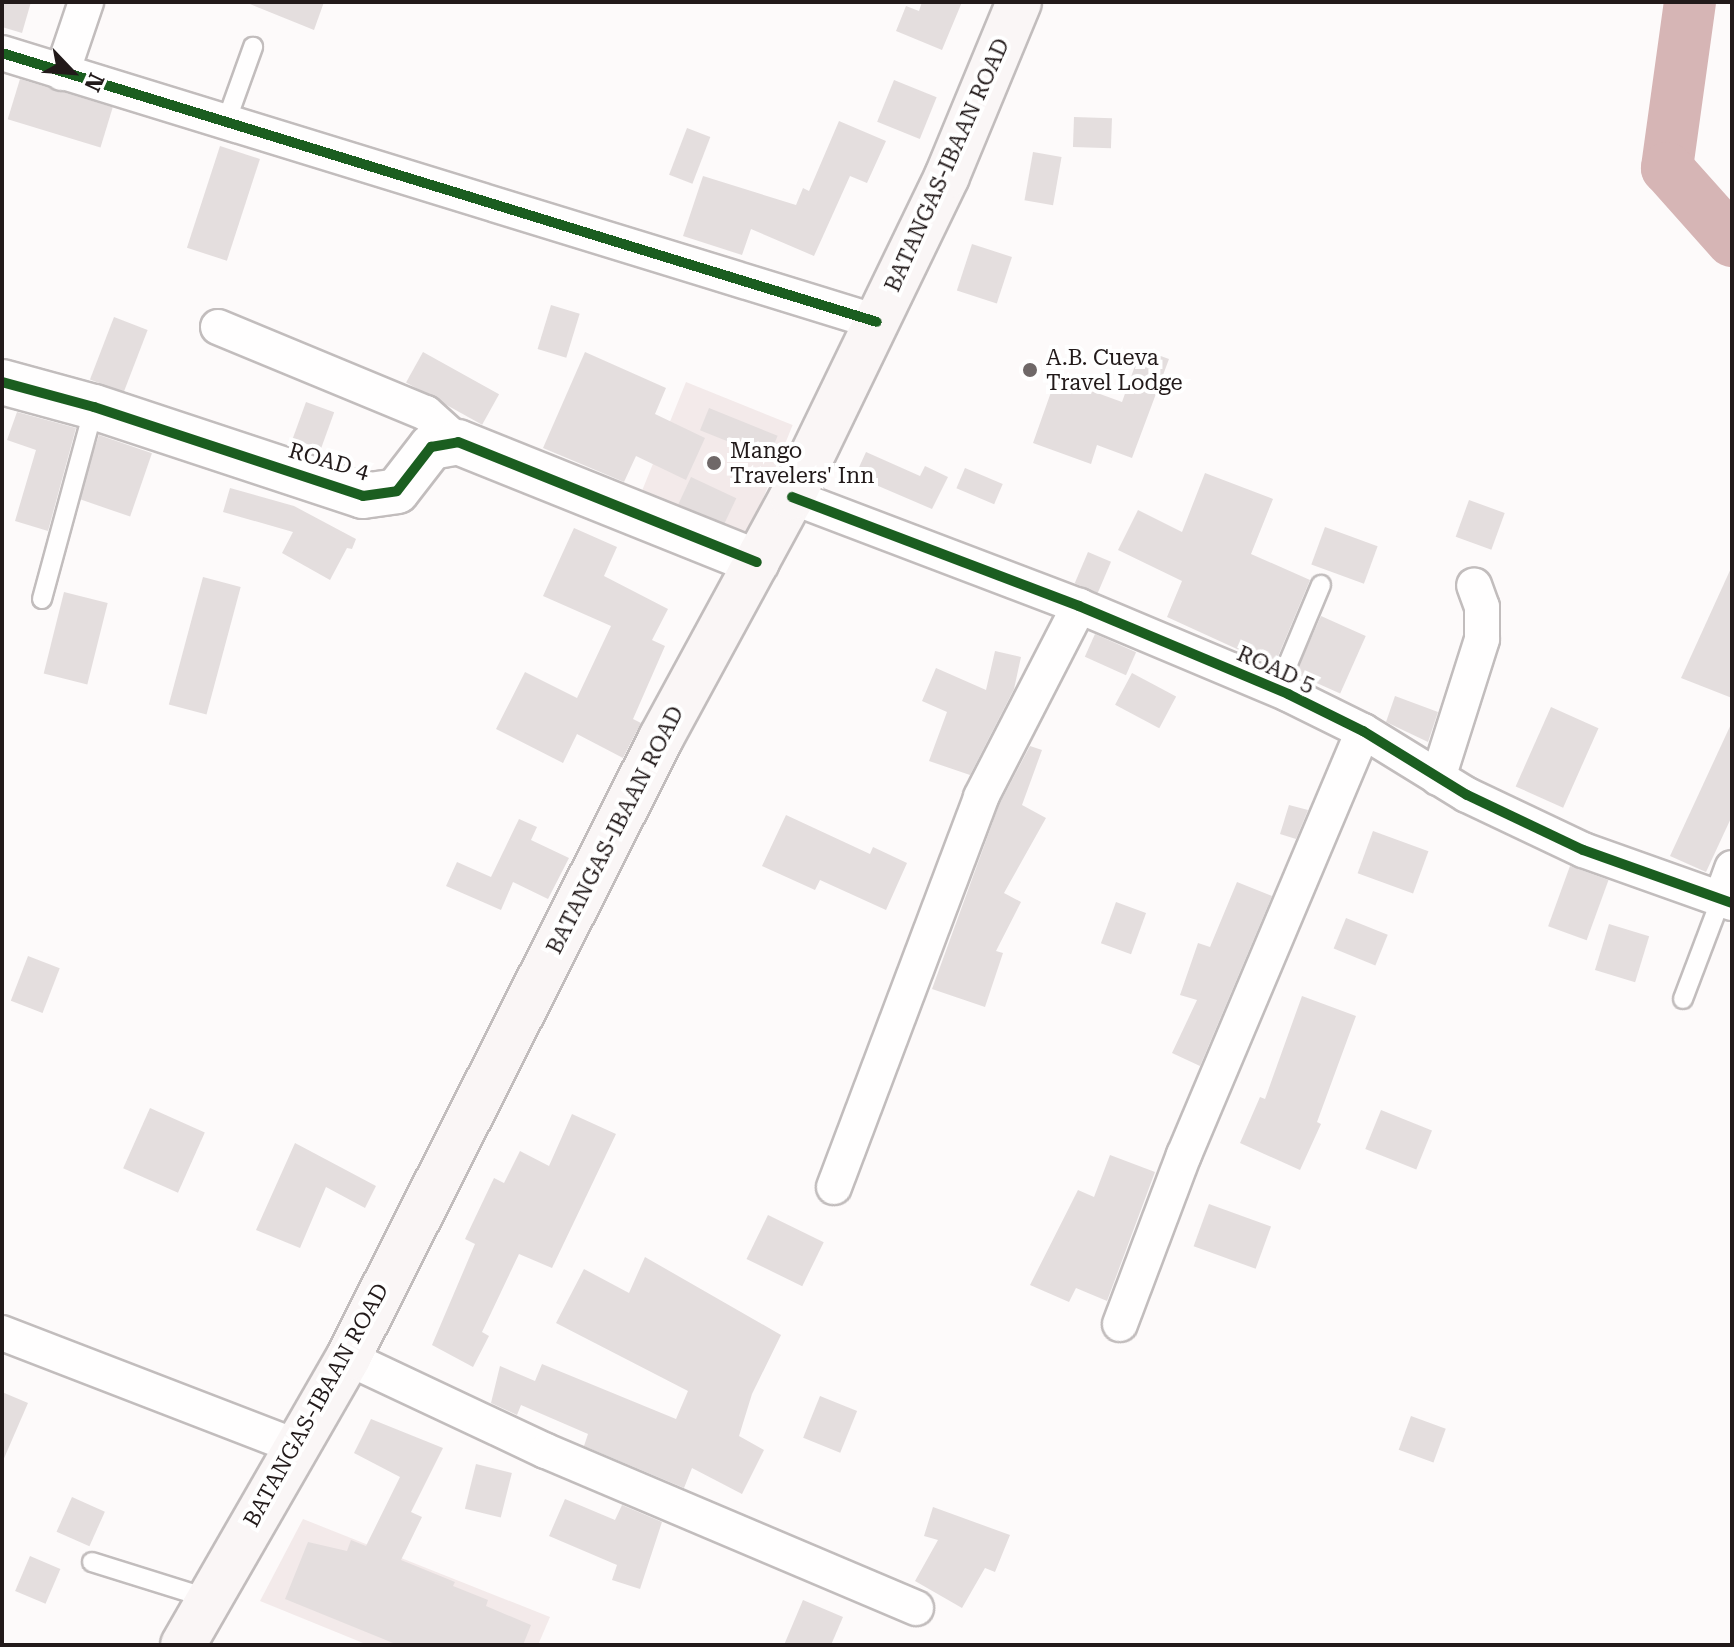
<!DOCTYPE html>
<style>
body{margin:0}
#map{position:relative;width:1734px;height:1647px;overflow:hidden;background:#fdfafa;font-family:"Roboto Serif",serif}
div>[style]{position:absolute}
.built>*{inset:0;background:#f3eaea;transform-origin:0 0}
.river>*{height:52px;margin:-26px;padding:0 26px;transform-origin:26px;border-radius:26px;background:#d6b5b5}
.building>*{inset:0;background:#e4dede;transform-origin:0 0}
.roads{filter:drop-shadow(2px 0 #c2bdbd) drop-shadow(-2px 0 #c2bdbd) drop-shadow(0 2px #c2bdbd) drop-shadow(0 -2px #c2bdbd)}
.service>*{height:18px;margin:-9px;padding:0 9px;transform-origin:9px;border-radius:9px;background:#fffefe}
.minor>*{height:34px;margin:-17px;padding:0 17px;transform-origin:17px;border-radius:17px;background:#fffefe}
.tertiary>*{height:44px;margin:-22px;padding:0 22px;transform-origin:22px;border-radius:22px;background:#fffefe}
.primary>*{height:44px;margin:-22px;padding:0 22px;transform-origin:22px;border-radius:22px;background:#faf6f6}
.cycleway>*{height:10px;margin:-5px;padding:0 5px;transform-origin:5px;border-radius:5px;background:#1b5e20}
.dots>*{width:22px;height:22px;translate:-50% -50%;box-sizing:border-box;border:4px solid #fff;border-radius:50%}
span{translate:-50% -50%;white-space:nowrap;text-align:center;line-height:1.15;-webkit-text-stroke:8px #fff;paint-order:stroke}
.street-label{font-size:22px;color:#221a1a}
.poi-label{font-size:22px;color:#221a1a}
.left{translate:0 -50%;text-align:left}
.frame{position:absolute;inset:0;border:4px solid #221a1a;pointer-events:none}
.north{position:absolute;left:32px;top:32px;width:80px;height:80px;-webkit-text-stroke:6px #fff;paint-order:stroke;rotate:115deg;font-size:22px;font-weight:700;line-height:32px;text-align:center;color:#221a1a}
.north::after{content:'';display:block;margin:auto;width:28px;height:36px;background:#221a1a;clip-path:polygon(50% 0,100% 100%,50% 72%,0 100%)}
</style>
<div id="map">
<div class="built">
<i style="left:686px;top:382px;width:115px;height:130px;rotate:22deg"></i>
<i style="clip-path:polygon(303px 1519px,550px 1617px,538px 1645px,368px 1645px,260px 1601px)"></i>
</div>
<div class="river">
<i style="left:1690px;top:2px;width:168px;rotate:97.9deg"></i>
<i style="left:1667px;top:168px;width:98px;rotate:48.3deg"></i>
</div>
<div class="building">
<i style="clip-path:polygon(2px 2px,31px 2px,22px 33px,2px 27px)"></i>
<i style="clip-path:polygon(245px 2px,324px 2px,314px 30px)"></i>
<i style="clip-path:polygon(922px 2px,962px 2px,942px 50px,896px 31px,906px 6px,919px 11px)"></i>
<i style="left:20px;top:79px;width:97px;height:42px;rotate:17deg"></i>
<i style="left:894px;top:80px;width:46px;height:45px;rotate:22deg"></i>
<i style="left:1074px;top:117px;width:38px;height:30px;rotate:2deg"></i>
<i style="clip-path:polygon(839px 121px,886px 141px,867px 183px,850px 176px,814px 256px,751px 229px,742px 255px,683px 236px,703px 176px,796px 205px,803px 188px,809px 191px)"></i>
<i style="left:687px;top:128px;width:25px;height:50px;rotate:21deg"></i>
<i style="left:220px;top:146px;width:42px;height:107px;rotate:18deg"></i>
<i style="left:1033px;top:152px;width:29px;height:49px;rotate:10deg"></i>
<i style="left:972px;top:244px;width:42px;height:49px;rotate:18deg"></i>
<i style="left:551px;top:305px;width:30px;height:46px;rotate:17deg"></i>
<i style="left:114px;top:317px;width:36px;height:67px;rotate:21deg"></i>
<i style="clip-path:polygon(1141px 349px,1169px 359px,1132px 458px,1097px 445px,1091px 464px,1033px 443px,1056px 378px,1122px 402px)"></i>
<i style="left:423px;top:352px;width:87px;height:35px;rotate:29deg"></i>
<i style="clip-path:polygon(585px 352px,666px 388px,655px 414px,705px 438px,686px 480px,636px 456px,624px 482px,543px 448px)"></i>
<i style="left:306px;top:402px;width:30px;height:39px;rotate:20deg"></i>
<i style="left:709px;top:408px;width:74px;height:24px;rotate:22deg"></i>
<i style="clip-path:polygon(17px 412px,76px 428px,48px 531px,15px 521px,36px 450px,7px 440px)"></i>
<i style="left:99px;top:435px;width:56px;height:67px;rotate:19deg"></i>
<i style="clip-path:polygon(866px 452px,920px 476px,925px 466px,948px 477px,932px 509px,855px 476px)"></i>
<i style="left:965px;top:468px;width:41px;height:22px;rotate:23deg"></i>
<i style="clip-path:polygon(1205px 473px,1273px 499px,1251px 554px,1310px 580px,1274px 666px,1167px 617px,1182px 581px,1118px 550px,1138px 510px,1182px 532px)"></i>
<i style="left:691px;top:477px;width:50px;height:30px;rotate:25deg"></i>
<i style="clip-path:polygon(230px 488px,294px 506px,356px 539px,352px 549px,347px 548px,330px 580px,282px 553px,293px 532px,223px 512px)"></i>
<i style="left:1469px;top:500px;width:38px;height:39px;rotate:20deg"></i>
<i style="left:1325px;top:527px;width:56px;height:40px;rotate:20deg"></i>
<i style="clip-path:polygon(574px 528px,617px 547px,604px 576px,668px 609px,652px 640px,665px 646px,633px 719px,641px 723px,623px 758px,577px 734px,563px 763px,496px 729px,525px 672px,577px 698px,611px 626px,543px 596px)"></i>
<i style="left:1088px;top:552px;width:25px;height:34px;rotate:23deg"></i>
<i style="clip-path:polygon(1732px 566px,1732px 698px,1681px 678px)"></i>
<i style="left:203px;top:577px;width:39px;height:132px;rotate:15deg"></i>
<i style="left:64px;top:592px;width:45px;height:84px;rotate:14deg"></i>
<i style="left:1321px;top:616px;width:49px;height:63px;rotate:24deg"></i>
<i style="left:1095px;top:634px;width:45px;height:25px;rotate:24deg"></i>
<i style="clip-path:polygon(995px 651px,1021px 657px,1014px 689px,970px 775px,929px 761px,947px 712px,922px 701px,936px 668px,986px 690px)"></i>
<i style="left:1132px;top:673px;width:50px;height:36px;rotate:28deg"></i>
<i style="clip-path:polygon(1395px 696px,1438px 712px,1428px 742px,1386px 722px)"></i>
<i style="left:1551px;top:707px;width:52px;height:87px;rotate:24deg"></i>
<i style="clip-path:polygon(1732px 722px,1732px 816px,1706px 872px,1670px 856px)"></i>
<i style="clip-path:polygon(1030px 746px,1042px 750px,1022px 805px,1046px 818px,1004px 893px,1021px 902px,996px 951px,1003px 953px,985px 1007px,932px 989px,999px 805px)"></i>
<i style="clip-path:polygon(1289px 805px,1308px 810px,1296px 839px,1280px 834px)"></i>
<i style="clip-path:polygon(786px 815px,870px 854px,873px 847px,907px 863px,886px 910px,820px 880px,815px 890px,762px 866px)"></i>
<i style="clip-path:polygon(519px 819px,537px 827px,531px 840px,569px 858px,548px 899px,513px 882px,501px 910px,446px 886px,457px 862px,491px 877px)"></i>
<i style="left:1373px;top:831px;width:59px;height:45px;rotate:20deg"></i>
<i style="left:1570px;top:866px;width:41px;height:64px;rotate:20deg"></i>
<i style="clip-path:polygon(1237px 882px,1272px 896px,1200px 1066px,1172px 1053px,1197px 1000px,1180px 995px,1198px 943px,1210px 947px)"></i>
<i style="left:1116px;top:902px;width:32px;height:44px;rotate:20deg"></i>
<i style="left:1346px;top:918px;width:45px;height:33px;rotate:22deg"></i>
<i style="left:1609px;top:924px;width:42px;height:48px;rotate:17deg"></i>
<i style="left:28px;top:956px;width:34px;height:48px;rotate:21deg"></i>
<i style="clip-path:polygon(1302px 996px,1356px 1016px,1317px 1122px,1321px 1124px,1300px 1170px,1240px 1143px,1260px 1097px,1265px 1099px)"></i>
<i style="left:150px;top:1108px;width:60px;height:66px;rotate:24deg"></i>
<i style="left:1381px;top:1110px;width:55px;height:42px;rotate:22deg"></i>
<i style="clip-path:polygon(572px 1114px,616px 1134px,552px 1268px,519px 1254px,482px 1332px,489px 1336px,473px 1367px,432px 1345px,475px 1244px,465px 1239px,494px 1178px,504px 1183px,520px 1151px,549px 1166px)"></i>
<i style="clip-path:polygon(295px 1143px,376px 1186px,365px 1208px,326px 1187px,300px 1248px,256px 1230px)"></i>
<i style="clip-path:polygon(1110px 1155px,1155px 1172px,1107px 1301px,1076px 1288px,1069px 1302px,1030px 1285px,1078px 1190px,1094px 1197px)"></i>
<i style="left:1209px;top:1204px;width:66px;height:45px;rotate:20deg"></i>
<i style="left:768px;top:1215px;width:62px;height:49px;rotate:26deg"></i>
<i style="clip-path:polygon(645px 1257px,781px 1335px,752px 1394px,739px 1436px,764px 1450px,742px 1494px,692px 1468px,684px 1488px,584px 1446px,588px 1434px,521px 1405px,517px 1415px,491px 1403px,500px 1366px,535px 1381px,542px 1364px,676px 1419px,688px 1391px,556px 1323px,584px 1269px,629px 1293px)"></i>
<i style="clip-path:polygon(2px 1392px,28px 1403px,2px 1463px)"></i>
<i style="left:820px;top:1396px;width:40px;height:45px;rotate:22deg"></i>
<i style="left:1411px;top:1416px;width:37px;height:36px;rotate:20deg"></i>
<i style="clip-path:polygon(371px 1419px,443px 1448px,411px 1512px,422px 1517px,401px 1560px,455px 1582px,453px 1586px,488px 1600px,486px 1606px,531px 1625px,523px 1645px,398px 1645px,285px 1599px,308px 1542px,347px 1551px,351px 1540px,366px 1546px,400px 1477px,354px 1453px)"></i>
<i style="left:476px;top:1464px;width:37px;height:46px;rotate:14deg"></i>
<i style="left:72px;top:1497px;width:36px;height:38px;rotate:24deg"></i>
<i style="clip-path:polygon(565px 1499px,615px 1520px,622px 1505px,662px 1522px,640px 1589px,612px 1580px,617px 1565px,549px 1536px)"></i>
<i style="clip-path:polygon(933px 1507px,1010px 1535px,995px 1572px,985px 1568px,962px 1608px,915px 1581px,938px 1540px,924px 1536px)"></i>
<i style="left:30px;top:1556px;width:33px;height:38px;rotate:23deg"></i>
<i style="clip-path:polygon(803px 1600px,843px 1617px,831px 1645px,784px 1645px)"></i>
</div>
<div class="roads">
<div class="service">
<i style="left:226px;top:122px;width:80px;rotate:-70.2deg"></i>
<i style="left:42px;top:599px;width:199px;rotate:-74.8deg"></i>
<i style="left:1277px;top:690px;width:114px;rotate:-67.3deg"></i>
<i style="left:1683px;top:999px;width:107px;rotate:-69.2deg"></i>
<i style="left:92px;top:1562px;width:124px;rotate:17.4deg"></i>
</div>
<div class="minor">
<i style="left:2px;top:53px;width:915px;rotate:17.09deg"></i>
<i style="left:62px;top:73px;width:75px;rotate:-71.3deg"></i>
<i style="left:218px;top:327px;width:225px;rotate:22.5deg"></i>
<i style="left:426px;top:413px;width:43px;rotate:42.2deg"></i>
<i style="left:792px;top:497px;width:307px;rotate:20.8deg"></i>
<i style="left:1079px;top:606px;width:227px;rotate:22.8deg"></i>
<i style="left:1288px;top:694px;width:84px;rotate:26.3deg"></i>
<i style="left:1363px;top:731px;width:122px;rotate:31.6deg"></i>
<i style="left:1467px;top:795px;width:128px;rotate:25.4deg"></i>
<i style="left:1583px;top:850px;width:158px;rotate:19.6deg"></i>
<i style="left:1438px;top:778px;width:146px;rotate:-72.4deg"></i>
<i style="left:1482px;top:639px;width:32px;rotate:-90deg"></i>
<i style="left:1482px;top:607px;width:23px;rotate:-110deg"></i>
<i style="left:1721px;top:899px;width:33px;rotate:-70deg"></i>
<i style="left:834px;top:1187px;width:417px;rotate:-69.3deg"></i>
<i style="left:981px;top:797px;width:215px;rotate:-62.8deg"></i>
<i style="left:1120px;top:1324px;width:181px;rotate:-69.3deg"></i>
<i style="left:1184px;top:1155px;width:460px;rotate:-67.1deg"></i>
<i style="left:2px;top:1333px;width:312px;rotate:21.1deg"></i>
<i style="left:348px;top:1358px;width:219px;rotate:25.2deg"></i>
<i style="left:546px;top:1451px;width:402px;rotate:23deg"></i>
</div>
<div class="tertiary">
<i style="left:2px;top:382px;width:95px;rotate:15.2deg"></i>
<i style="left:94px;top:407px;width:283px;rotate:18.3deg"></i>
<i style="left:363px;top:496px;width:34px;rotate:-8deg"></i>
<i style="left:397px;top:491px;width:56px;rotate:-52.3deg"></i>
<i style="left:431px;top:447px;width:27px;rotate:-10deg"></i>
<i style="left:458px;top:442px;width:322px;rotate:21.9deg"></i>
</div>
<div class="primary">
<i style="left:183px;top:1645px;width:331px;rotate:-60.1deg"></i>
<i style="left:348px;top:1358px;width:695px;rotate:-63.21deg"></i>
<i style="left:661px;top:738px;width:274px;rotate:-61.5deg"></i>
<i style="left:792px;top:497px;width:356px;rotate:-64.2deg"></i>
<i style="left:947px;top:176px;width:188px;rotate:-67.5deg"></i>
</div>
</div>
<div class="cycleway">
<i style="left:2px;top:53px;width:915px;rotate:17.09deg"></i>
<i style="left:2px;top:382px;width:95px;rotate:15.2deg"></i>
<i style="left:94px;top:407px;width:283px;rotate:18.3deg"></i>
<i style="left:363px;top:496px;width:34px;rotate:-8deg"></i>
<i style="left:397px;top:491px;width:56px;rotate:-52.3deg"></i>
<i style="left:431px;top:447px;width:27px;rotate:-10deg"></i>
<i style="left:458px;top:442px;width:322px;rotate:21.9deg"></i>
<i style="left:792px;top:497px;width:307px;rotate:20.8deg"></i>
<i style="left:1079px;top:606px;width:227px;rotate:22.8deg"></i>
<i style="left:1288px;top:694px;width:84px;rotate:26.3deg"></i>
<i style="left:1363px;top:731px;width:122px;rotate:31.6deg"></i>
<i style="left:1467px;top:795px;width:128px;rotate:25.4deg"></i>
<i style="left:1583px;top:850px;width:158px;rotate:19.6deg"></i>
</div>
<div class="dots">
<i style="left:1030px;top:370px;background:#6f6868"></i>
<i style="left:714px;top:463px;background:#6f6868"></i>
</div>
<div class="street-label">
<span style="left:947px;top:165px;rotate:-66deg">BATANGAS-IBAAN ROAD</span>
<span style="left:329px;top:461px;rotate:16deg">ROAD 4</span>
<span style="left:1276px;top:669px;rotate:24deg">ROAD 5</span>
<span style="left:615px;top:830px;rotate:-63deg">BATANGAS-IBAAN ROAD</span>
<span style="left:316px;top:1405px;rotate:-61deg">BATANGAS-IBAAN ROAD</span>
</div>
<div class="poi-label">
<span class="left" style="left:1046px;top:370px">A.B. Cueva<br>Travel Lodge</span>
<span class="left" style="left:730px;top:463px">Mango<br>Travelers' Inn</span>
</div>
<div class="frame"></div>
<div class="north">N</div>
</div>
